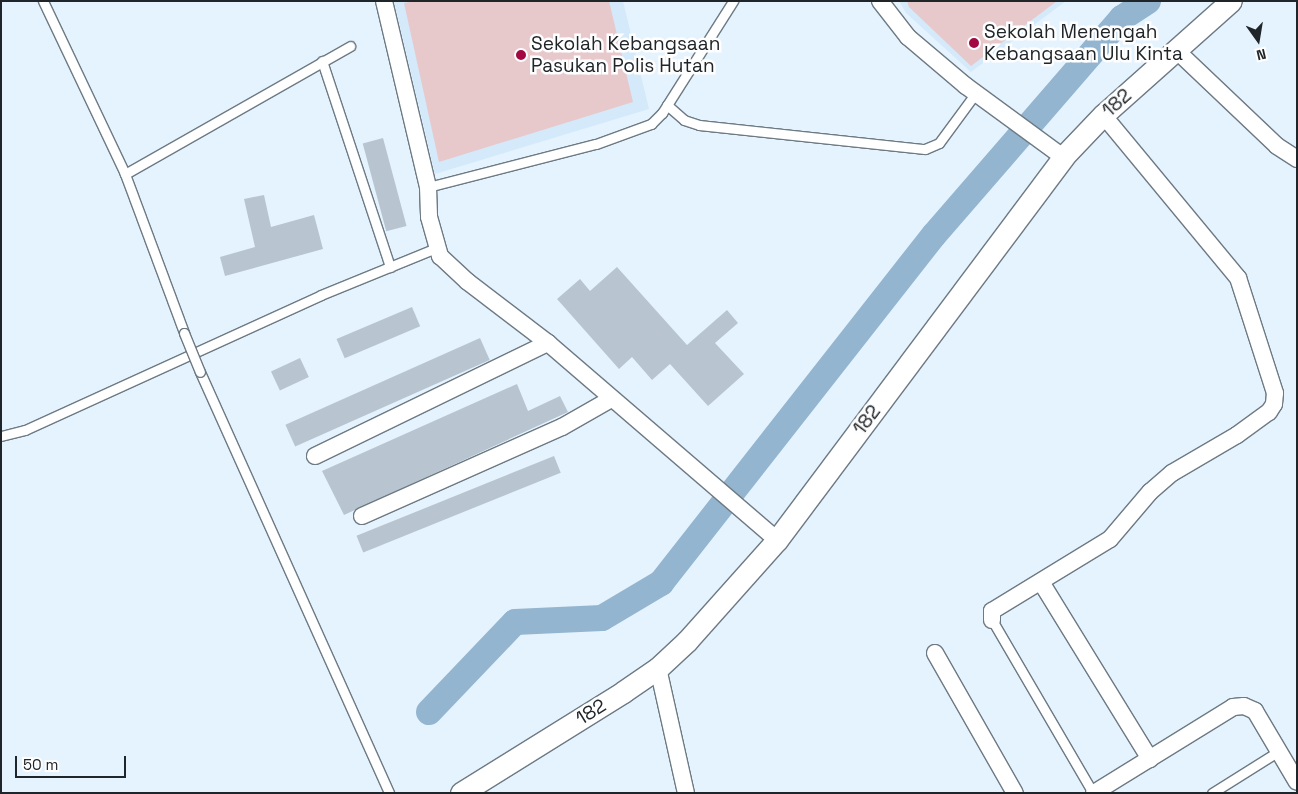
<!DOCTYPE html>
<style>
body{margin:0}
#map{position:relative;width:1298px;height:794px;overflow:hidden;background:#e5f3fe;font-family:"Space Grotesk",sans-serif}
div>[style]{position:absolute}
.built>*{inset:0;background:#d4e9f9}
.green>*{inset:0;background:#e7c9cc}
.river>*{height:26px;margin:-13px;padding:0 13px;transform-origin:13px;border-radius:13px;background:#93b5cf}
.building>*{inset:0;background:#b8c5d0;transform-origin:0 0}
.roads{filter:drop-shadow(1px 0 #6d7a83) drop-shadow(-1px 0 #6d7a83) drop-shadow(0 1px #6d7a83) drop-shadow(0 -1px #6d7a83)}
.service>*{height:9px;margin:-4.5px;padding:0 4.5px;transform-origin:4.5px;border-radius:4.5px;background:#fff}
.minor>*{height:16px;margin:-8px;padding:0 8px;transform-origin:8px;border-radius:8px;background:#fff}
.tertiary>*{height:21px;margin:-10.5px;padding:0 10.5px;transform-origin:10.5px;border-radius:10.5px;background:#fff}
.bridges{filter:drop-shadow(1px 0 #6d7a83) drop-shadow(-1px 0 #6d7a83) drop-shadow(0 1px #6d7a83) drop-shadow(0 -1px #6d7a83)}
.service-bridge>*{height:9px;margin:-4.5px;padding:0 4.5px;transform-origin:4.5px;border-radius:4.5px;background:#fff}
.dots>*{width:14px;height:14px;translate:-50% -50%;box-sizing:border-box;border:2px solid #fefefe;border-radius:50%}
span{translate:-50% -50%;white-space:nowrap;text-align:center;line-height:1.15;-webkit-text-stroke:5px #fefefe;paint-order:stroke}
.poi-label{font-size:19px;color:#202529}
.left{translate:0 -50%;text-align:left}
.street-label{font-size:19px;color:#202529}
.frame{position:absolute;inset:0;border:2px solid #202529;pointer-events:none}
.north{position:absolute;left:1233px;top:15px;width:50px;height:50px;-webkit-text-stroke:4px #fefefe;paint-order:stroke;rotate:167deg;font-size:14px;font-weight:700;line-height:20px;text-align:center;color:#202529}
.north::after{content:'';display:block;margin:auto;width:18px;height:22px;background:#202529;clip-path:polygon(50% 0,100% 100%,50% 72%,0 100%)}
.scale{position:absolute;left:15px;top:756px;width:111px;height:22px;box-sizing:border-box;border:2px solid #202529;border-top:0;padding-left:6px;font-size:15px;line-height:18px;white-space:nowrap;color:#202529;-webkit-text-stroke:4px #fefefe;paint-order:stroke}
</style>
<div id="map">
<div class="built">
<i style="clip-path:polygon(394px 1px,623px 1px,649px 109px,435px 174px)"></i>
<i style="clip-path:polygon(899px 1px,1066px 1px,971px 72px,906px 13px)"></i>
</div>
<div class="green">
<i style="clip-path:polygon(415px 1px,609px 1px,633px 102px,439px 162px,404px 3px)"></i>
<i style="clip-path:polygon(907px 1px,1057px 1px,971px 66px,909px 7px)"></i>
</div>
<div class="river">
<i style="left:429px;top:712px;width:124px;rotate:-46.3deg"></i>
<i style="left:515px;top:622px;width:87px;rotate:-2.6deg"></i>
<i style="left:602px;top:618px;width:69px;rotate:-30.7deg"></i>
<i style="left:661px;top:583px;width:442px;rotate:-51.9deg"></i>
<i style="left:934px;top:235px;width:287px;rotate:-49.1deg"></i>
<i style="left:1122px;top:18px;width:31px;rotate:-33deg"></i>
</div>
<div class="building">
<i style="left:383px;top:138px;width:91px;height:21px;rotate:75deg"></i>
<i style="clip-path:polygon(264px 195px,271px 227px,314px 215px,323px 249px,225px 276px,220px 257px,255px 247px,244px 199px)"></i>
<i style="clip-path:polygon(617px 267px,687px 345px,727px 310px,738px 323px,715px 343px,744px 374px,708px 406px,670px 364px,652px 380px,632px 357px,619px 369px,557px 299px,580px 279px,590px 291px)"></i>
<i style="left:412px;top:307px;width:21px;height:82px;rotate:67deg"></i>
<i style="left:480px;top:338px;width:24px;height:213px;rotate:66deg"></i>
<i style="left:300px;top:358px;width:21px;height:32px;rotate:65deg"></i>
<i style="clip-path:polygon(517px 384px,528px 411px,560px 396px,568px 412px,344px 515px,322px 471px)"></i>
<i style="left:554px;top:456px;width:18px;height:213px;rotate:68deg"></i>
</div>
<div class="roads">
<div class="service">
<i style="left:43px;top:1px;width:191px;rotate:64.6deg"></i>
<i style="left:125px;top:174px;width:170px;rotate:69.6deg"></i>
<i style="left:322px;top:61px;width:217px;rotate:71.7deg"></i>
<i style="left:667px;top:105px;width:23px;rotate:41deg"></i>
<i style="left:684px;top:120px;width:16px;rotate:18deg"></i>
<i style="left:699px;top:125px;width:227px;rotate:6.1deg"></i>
<i style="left:925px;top:149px;width:15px;rotate:-23deg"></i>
<i style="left:939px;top:143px;width:61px;rotate:-53.7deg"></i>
<i style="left:125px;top:174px;width:259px;rotate:-29.6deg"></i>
<i style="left:428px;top:187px;width:173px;rotate:-14.4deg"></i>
<i style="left:596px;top:144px;width:59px;rotate:-20deg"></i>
<i style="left:651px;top:124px;width:16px;rotate:-45deg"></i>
<i style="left:662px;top:113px;width:133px;rotate:-57.6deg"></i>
<i style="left:200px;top:372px;width:461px;rotate:65.8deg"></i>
<i style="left:1px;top:436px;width:25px;rotate:-14deg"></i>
<i style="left:25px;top:430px;width:325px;rotate:-24.5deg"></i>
<i style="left:321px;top:295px;width:124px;rotate:-22.2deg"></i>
<i style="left:992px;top:620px;width:200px;rotate:59.7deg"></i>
<i style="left:1212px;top:793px;width:79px;rotate:-32.1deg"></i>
</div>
<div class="minor">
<i style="left:384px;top:1px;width:191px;rotate:76.7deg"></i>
<i style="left:428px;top:187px;width:30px;rotate:88deg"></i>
<i style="left:429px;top:217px;width:41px;rotate:74.2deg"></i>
<i style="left:440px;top:256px;width:38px;rotate:43deg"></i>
<i style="left:468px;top:282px;width:101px;rotate:37.3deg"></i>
<i style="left:548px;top:343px;width:302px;rotate:40.7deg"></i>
<i style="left:880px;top:1px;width:46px;rotate:52.1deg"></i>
<i style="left:908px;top:37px;width:76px;rotate:40.2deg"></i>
<i style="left:966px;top:86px;width:120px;rotate:36.2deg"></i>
<i style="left:1176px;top:50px;width:139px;rotate:43.5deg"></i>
<i style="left:1277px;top:146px;width:24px;rotate:33deg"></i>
<i style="left:315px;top:456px;width:259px;rotate:-25.9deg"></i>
<i style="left:362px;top:516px;width:219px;rotate:-24deg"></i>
<i style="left:562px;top:427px;width:56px;rotate:-29.7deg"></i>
<i style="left:1041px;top:582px;width:208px;rotate:58.4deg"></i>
<i style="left:992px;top:620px;width:9px;rotate:-90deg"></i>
<i style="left:992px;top:611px;width:138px;rotate:-31.4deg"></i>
<i style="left:1110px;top:539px;width:62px;rotate:-49.6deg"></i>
<i style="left:1150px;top:492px;width:29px;rotate:-41deg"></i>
<i style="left:1172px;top:473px;width:75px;rotate:-30.3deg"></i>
<i style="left:1237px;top:435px;width:39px;rotate:-36deg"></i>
<i style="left:1269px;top:412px;width:9px;rotate:-58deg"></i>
<i style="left:1274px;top:404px;width:11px;rotate:-85deg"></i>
<i style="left:1275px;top:393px;width:121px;rotate:-107.8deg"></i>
<i style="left:1238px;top:278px;width:212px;rotate:-129.6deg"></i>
<i style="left:935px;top:653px;width:161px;rotate:60.3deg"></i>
<i style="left:658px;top:668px;width:128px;rotate:77.4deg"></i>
<i style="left:1094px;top:793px;width:163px;rotate:-31.7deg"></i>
<i style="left:1233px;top:707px;width:11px;rotate:-5deg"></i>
<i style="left:1244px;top:706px;width:12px;rotate:24deg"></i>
<i style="left:1255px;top:711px;width:82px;rotate:59.4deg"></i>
</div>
<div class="tertiary">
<i style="left:461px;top:793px;width:191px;rotate:-31.9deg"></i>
<i style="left:623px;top:692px;width:42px;rotate:-34.4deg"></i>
<i style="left:658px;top:668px;width:40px;rotate:-43deg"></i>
<i style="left:687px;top:641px;width:135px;rotate:-48.3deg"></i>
<i style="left:777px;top:540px;width:478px;rotate:-53.2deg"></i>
<i style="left:1063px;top:157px;width:58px;rotate:-46.4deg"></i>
<i style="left:1103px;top:115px;width:171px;rotate:-41.7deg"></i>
</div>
</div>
<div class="bridges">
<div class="service-bridge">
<i style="left:184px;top:333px;width:42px;rotate:67.7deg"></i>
</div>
</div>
<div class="dots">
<i style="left:974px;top:43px;background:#a30841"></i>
<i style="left:521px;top:55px;background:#a30841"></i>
</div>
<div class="poi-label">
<span class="left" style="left:984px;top:43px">Sekolah Menengah<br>Kebangsaan Ulu Kinta</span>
<span class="left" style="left:531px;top:55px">Sekolah Kebangsaan<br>Pasukan Polis Hutan</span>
</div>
<div class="street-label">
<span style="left:1117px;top:103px;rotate:-42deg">182</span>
<span style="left:867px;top:420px;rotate:-53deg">182</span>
<span style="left:591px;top:712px;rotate:-32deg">182</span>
</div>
<div class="frame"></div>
<div class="north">N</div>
<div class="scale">50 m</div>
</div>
